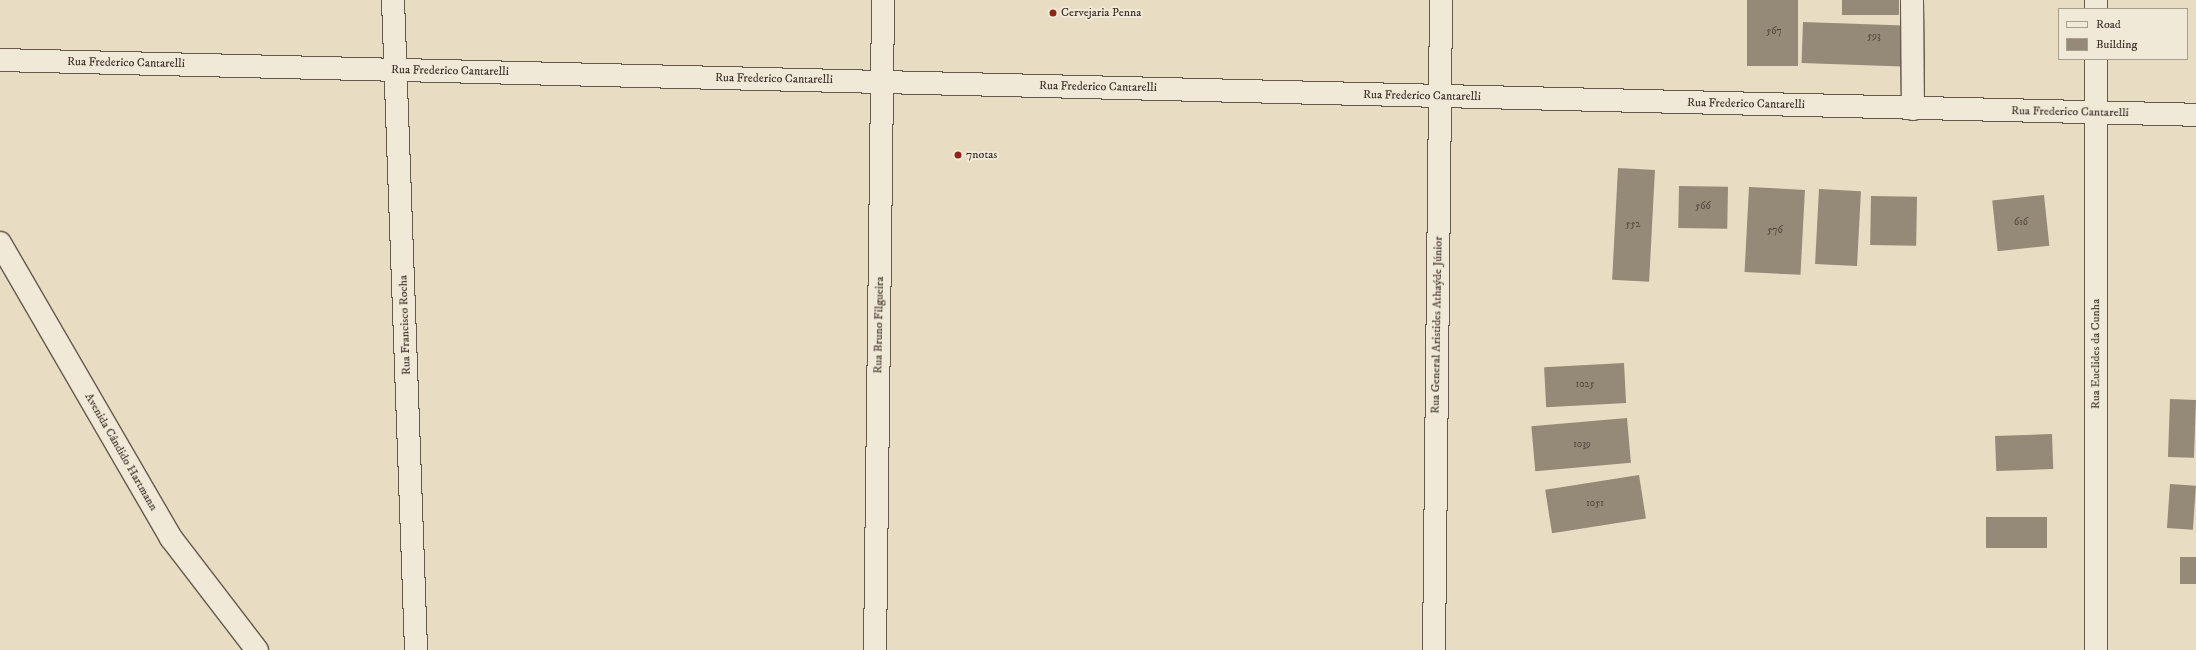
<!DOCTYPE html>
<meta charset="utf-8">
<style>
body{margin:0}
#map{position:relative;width:2196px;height:650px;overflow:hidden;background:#e8ddc2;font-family:"IM FELL DW Pica",serif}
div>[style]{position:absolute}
.building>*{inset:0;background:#958978;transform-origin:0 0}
.roads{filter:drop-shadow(1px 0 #665a4e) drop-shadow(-1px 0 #665a4e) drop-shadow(0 1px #665a4e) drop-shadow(0 -1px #665a4e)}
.minor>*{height:22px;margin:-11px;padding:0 11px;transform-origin:11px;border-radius:11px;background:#f0e9d7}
.tertiary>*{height:22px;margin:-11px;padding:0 11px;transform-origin:11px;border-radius:11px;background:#f0e9d7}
.secondary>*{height:22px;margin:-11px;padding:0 11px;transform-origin:11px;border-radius:11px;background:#f0e9d7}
.dots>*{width:11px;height:11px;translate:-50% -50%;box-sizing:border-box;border:2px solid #f0e9d7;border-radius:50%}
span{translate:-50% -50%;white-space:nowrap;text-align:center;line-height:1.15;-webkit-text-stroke:4px #f0e9d7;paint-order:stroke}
.number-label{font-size:10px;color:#52463c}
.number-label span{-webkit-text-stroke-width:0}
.poi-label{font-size:12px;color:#3b2f28}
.left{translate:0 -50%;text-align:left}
.street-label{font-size:12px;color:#3b2f28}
.legend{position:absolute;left:2058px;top:8px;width:130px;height:52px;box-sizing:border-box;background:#f0e9d7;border:1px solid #a89f91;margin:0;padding:5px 7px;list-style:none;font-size:12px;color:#3b2f28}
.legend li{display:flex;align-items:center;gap:8px;height:20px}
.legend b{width:20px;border:1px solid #a89f91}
</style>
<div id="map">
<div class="building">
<i style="left:1747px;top:0;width:51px;height:66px"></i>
<i style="left:1842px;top:0;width:57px;height:15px"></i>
<i style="left:1803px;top:22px;width:108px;height:41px;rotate:2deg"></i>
<i style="left:1618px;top:168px;width:37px;height:112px;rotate:3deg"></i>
<i style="left:1679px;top:186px;width:49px;height:42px;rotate:1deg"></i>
<i style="left:1749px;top:187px;width:56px;height:85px;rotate:3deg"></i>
<i style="left:1819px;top:189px;width:42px;height:75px;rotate:3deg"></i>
<i style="left:2044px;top:195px;width:51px;height:52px;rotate:84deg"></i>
<i style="left:1871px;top:196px;width:46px;height:49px;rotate:1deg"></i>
<i style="left:1624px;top:363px;width:40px;height:80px;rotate:87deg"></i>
<i style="left:2170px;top:399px;width:26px;height:58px;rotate:2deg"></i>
<i style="left:1627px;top:418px;width:45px;height:96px;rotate:85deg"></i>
<i style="left:2052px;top:434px;width:35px;height:57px;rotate:88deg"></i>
<i style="left:1639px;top:475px;width:44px;height:95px;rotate:81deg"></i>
<i style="left:2170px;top:484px;width:26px;height:44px;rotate:4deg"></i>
<i style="left:1986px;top:517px;width:61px;height:31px"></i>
<i style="left:2180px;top:557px;width:16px;height:27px"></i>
</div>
<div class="roads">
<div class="minor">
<i style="left:1912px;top:0;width:109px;rotate:89.5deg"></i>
<i style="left:0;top:60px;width:2197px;rotate:1.43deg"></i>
<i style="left:875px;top:650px;width:650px;rotate:-89.29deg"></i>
<i style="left:1434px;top:650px;width:650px;rotate:-89.38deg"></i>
</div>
<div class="tertiary">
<i style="left:2096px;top:9px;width:9px;rotate:-90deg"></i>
<i style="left:2096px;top:650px;width:591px;rotate:-90deg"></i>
</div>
<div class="secondary">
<i style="left:393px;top:0;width:650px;rotate:87.97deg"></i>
<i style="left:0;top:243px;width:341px;rotate:59.9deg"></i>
<i style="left:171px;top:538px;width:141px;rotate:52.5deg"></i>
</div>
</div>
<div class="dots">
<i style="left:1053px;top:13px;background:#8f2418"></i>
<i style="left:958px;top:155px;background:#8f2418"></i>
</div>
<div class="number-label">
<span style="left:1774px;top:32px">567</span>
<span style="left:1874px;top:37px">593</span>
<span style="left:1703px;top:207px">566</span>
<span style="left:2021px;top:223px">616</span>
<span style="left:1633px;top:225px">552</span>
<span style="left:1775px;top:231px">576</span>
<span style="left:1585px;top:385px">1025</span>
<span style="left:1582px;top:445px">1039</span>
<span style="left:1595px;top:504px">1051</span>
</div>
<div class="poi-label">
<span class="left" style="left:1061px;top:13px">Cervejaria Penna</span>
<span class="left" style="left:966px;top:155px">7notas</span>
</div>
<div class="street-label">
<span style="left:126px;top:63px;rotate:1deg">Rua Frederico Cantarelli</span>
<span style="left:450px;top:71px;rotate:1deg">Rua Frederico Cantarelli</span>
<span style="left:774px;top:79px;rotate:1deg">Rua Frederico Cantarelli</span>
<span style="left:1098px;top:87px;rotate:1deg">Rua Frederico Cantarelli</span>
<span style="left:1422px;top:96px;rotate:1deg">Rua Frederico Cantarelli</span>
<span style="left:1746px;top:104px;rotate:1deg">Rua Frederico Cantarelli</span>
<span style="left:2070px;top:112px;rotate:1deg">Rua Frederico Cantarelli</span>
<span style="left:405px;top:325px;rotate:-92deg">Rua Francisco Rocha</span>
<span style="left:879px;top:325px;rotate:-89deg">Rua Bruno Filgueira</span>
<span style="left:1437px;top:325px;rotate:-89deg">Rua General Aristides Athaýde Júnior</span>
<span style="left:2096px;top:354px;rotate:-90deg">Rua Euclides da Cunha</span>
<span style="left:121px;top:452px;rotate:60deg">Avenida Cândido Hartmann</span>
</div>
<ul class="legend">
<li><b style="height:5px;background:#f0e9d7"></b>Road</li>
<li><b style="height:11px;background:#958978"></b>Building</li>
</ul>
</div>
